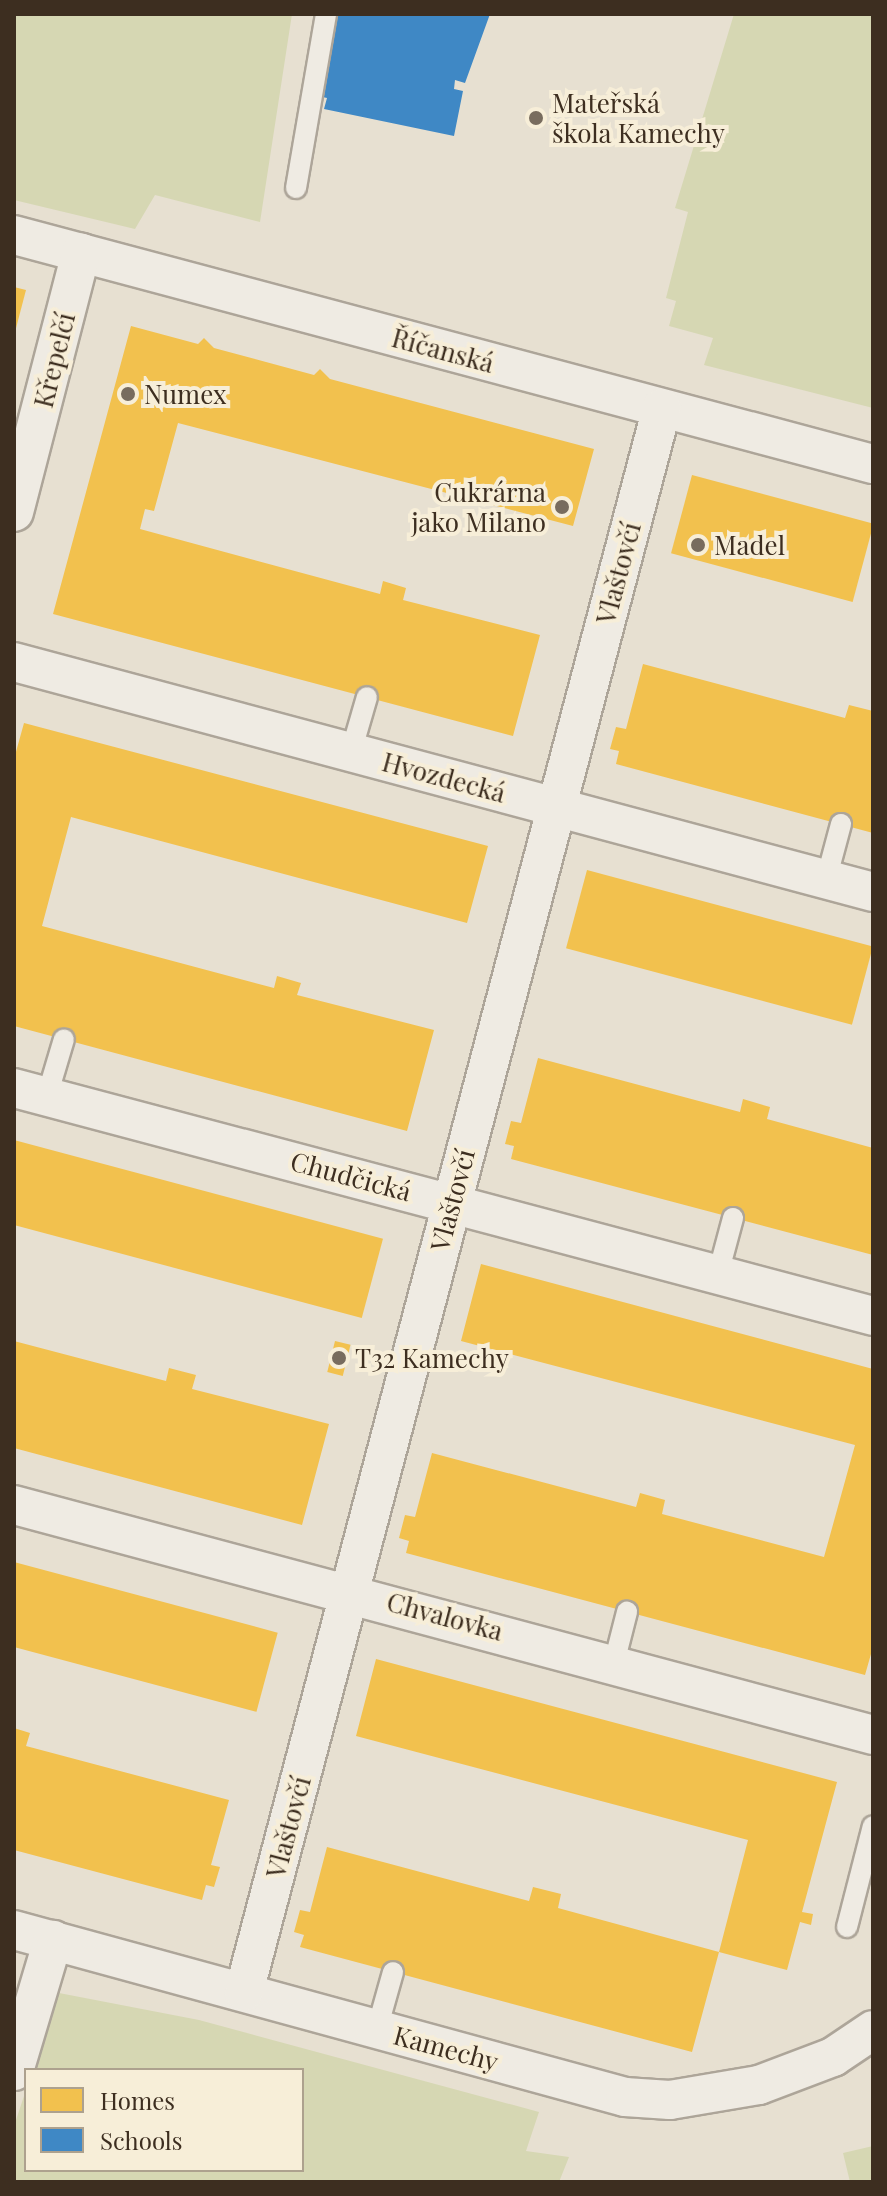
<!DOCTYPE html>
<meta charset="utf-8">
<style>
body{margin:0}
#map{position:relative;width:887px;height:2196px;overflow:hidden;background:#e7e0d1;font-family:"Playfair Display",serif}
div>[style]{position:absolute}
.green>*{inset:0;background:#d6d7b3}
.homes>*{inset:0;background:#f2c14e;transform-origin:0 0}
.schools>*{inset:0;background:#3f88c5}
.roads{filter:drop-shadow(2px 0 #ada599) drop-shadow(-2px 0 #ada599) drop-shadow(0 2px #ada599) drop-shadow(0 -2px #ada599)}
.lane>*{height:20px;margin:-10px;padding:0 10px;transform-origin:10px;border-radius:10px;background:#efebe3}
.street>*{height:38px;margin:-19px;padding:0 19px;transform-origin:19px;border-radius:19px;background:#efebe3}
.dots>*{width:22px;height:22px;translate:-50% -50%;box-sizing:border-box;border:4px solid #f7eed8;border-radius:50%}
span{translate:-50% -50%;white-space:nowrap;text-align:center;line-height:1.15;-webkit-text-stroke:8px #f7eed8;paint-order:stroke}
.poi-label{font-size:26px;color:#3d2e20}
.left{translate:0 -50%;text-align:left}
.right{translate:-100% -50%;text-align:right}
.street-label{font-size:26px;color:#3d2e20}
.frame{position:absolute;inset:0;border:16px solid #3d2e20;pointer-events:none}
.legend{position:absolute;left:24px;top:2068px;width:280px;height:104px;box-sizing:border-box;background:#f7eed8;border:2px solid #ada18e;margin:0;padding:10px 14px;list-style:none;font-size:24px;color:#3d2e20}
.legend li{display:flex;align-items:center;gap:16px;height:40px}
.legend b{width:40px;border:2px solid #ada18e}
</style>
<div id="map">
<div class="green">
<i style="clip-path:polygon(14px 14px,292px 14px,260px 222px,155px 195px,135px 229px,14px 200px)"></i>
<i style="clip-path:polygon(734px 14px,873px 14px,873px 408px,704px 365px,713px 338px,669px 326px,676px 301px,666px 298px,688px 212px,675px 208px)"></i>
<i style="clip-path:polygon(59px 1993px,199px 2020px,539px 2112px,526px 2151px,569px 2157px,559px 2182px,14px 2182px,14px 2126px,26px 2090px,26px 2170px,302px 2170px,302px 2070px,33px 2070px)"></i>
<i style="clip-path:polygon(873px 2146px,873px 2182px,850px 2182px,843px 2153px)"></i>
</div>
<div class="homes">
<i style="clip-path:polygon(14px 287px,26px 290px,15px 332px,14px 332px)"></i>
<i style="clip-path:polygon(131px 326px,198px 344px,204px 338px,214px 348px,314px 375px,320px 369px,330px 379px,594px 449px,573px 526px,178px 423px,154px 511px,145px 509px,140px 529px,380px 594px,383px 581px,406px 588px,403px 600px,540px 635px,513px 736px,53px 614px)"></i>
<i style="left:692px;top:475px;width:188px;height:81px;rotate:15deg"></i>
<i style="clip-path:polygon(643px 664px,845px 718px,849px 705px,873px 711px,873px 833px,616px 764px,619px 751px,610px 749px,616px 727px,626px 729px)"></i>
<i style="clip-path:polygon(24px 723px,488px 846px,467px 923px,71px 817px,42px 926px,274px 988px,277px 976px,301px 983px,297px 995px,434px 1030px,407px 1131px,14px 1026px,14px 759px)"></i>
<i style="left:587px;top:870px;width:296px;height:81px;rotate:15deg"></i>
<i style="clip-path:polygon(538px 1058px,740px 1112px,743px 1099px,770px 1107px,767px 1119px,873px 1148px,873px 1255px,511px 1159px,514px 1146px,505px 1144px,511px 1121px,521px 1123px)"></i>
<i style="left:14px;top:1140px;width:382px;height:82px;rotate:15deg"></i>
<i style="clip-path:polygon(481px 1264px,873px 1369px,873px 1647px,865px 1675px,406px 1553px,409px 1541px,399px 1538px,405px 1515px,415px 1517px,432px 1453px,636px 1507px,640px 1493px,665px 1500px,662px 1514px,824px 1557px,855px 1445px,461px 1341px)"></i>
<i style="clip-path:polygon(14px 1341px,166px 1381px,169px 1368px,196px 1375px,192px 1389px,329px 1424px,302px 1525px,14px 1448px)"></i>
<i style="left:335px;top:1341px;width:16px;height:32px;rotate:14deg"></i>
<i style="left:14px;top:1562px;width:273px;height:82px;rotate:15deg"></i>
<i style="clip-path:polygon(376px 1659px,837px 1782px,802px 1912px,813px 1914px,811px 1925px,800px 1922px,787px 1970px,719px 1952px,748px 1840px,356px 1736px)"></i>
<i style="clip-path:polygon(14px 1728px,30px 1733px,26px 1746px,229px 1800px,211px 1865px,220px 1867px,214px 1887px,206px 1885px,202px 1900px,14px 1850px)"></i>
<i style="clip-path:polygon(327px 1847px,529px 1901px,533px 1887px,561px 1894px,558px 1908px,719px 1952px,692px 2052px,300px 1947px,304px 1935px,294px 1932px,300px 1910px,310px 1912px)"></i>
</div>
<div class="schools">
<i style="clip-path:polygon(335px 14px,490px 14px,465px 83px,455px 80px,454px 89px,463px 91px,454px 136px,324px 109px,327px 98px,318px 96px)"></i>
</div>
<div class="roads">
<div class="lane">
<i style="left:296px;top:188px;width:177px;rotate:-80.2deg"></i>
<i style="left:351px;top:752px;width:57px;rotate:-73.8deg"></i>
<i style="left:826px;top:880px;width:58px;rotate:-75deg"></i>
<i style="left:47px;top:1096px;width:59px;rotate:-73.4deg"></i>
<i style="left:718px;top:1274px;width:58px;rotate:-75deg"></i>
<i style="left:614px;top:1663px;width:53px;rotate:-75.7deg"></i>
<i style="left:847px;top:1927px;width:104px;rotate:-75.6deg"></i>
<i style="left:377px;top:2029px;width:59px;rotate:-74.3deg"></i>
</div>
<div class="street">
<i style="left:14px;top:235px;width:889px;rotate:14.93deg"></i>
<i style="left:14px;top:512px;width:268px;rotate:-75.5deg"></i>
<i style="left:14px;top:662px;width:889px;rotate:14.99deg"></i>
<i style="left:14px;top:1088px;width:889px;rotate:14.86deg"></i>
<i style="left:14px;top:1505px;width:889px;rotate:14.99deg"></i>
<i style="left:14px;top:1930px;width:633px;rotate:15.29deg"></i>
<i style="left:625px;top:2097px;width:45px;rotate:3.8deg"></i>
<i style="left:670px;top:2100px;width:90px;rotate:-9.6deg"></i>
<i style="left:759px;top:2085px;width:79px;rotate:-20.7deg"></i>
<i style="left:833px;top:2057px;width:48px;rotate:-34deg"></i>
<i style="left:244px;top:1992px;width:1638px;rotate:-75.22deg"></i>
<i style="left:14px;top:2071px;width:137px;rotate:-73.4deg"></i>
</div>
</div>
<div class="dots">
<i style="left:536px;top:118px;background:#786c5e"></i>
<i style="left:128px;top:394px;background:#786c5e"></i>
<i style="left:562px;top:507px;background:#786c5e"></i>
<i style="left:698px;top:545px;background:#786c5e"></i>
<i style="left:339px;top:1358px;background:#786c5e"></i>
</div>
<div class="poi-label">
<span class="left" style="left:552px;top:118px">Mateřská<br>škola Kamechy</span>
<span class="left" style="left:144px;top:394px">Numex</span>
<span class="right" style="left:546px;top:507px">Cukrárna<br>jako Milano</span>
<span class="left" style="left:714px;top:545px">Madel</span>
<span class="left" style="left:355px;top:1358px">T32 Kamechy</span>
</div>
<div class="street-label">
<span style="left:443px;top:350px;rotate:15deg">Říčanská</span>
<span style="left:54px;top:360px;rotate:-76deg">Křepelčí</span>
<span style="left:618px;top:573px;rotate:-75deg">Vlaštovčí</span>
<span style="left:444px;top:777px;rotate:15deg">Hvozdecká</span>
<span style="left:351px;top:1176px;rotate:15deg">Chudčická</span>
<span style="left:452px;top:1200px;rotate:-75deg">Vlaštovčí</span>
<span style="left:445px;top:1616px;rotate:15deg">Chvalovka</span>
<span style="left:288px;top:1827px;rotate:-75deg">Vlaštovčí</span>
<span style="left:446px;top:2048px;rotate:15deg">Kamechy</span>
</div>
<div class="frame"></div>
<ul class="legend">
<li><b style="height:22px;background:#f2c14e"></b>Homes</li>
<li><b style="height:22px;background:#3f88c5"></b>Schools</li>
</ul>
</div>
